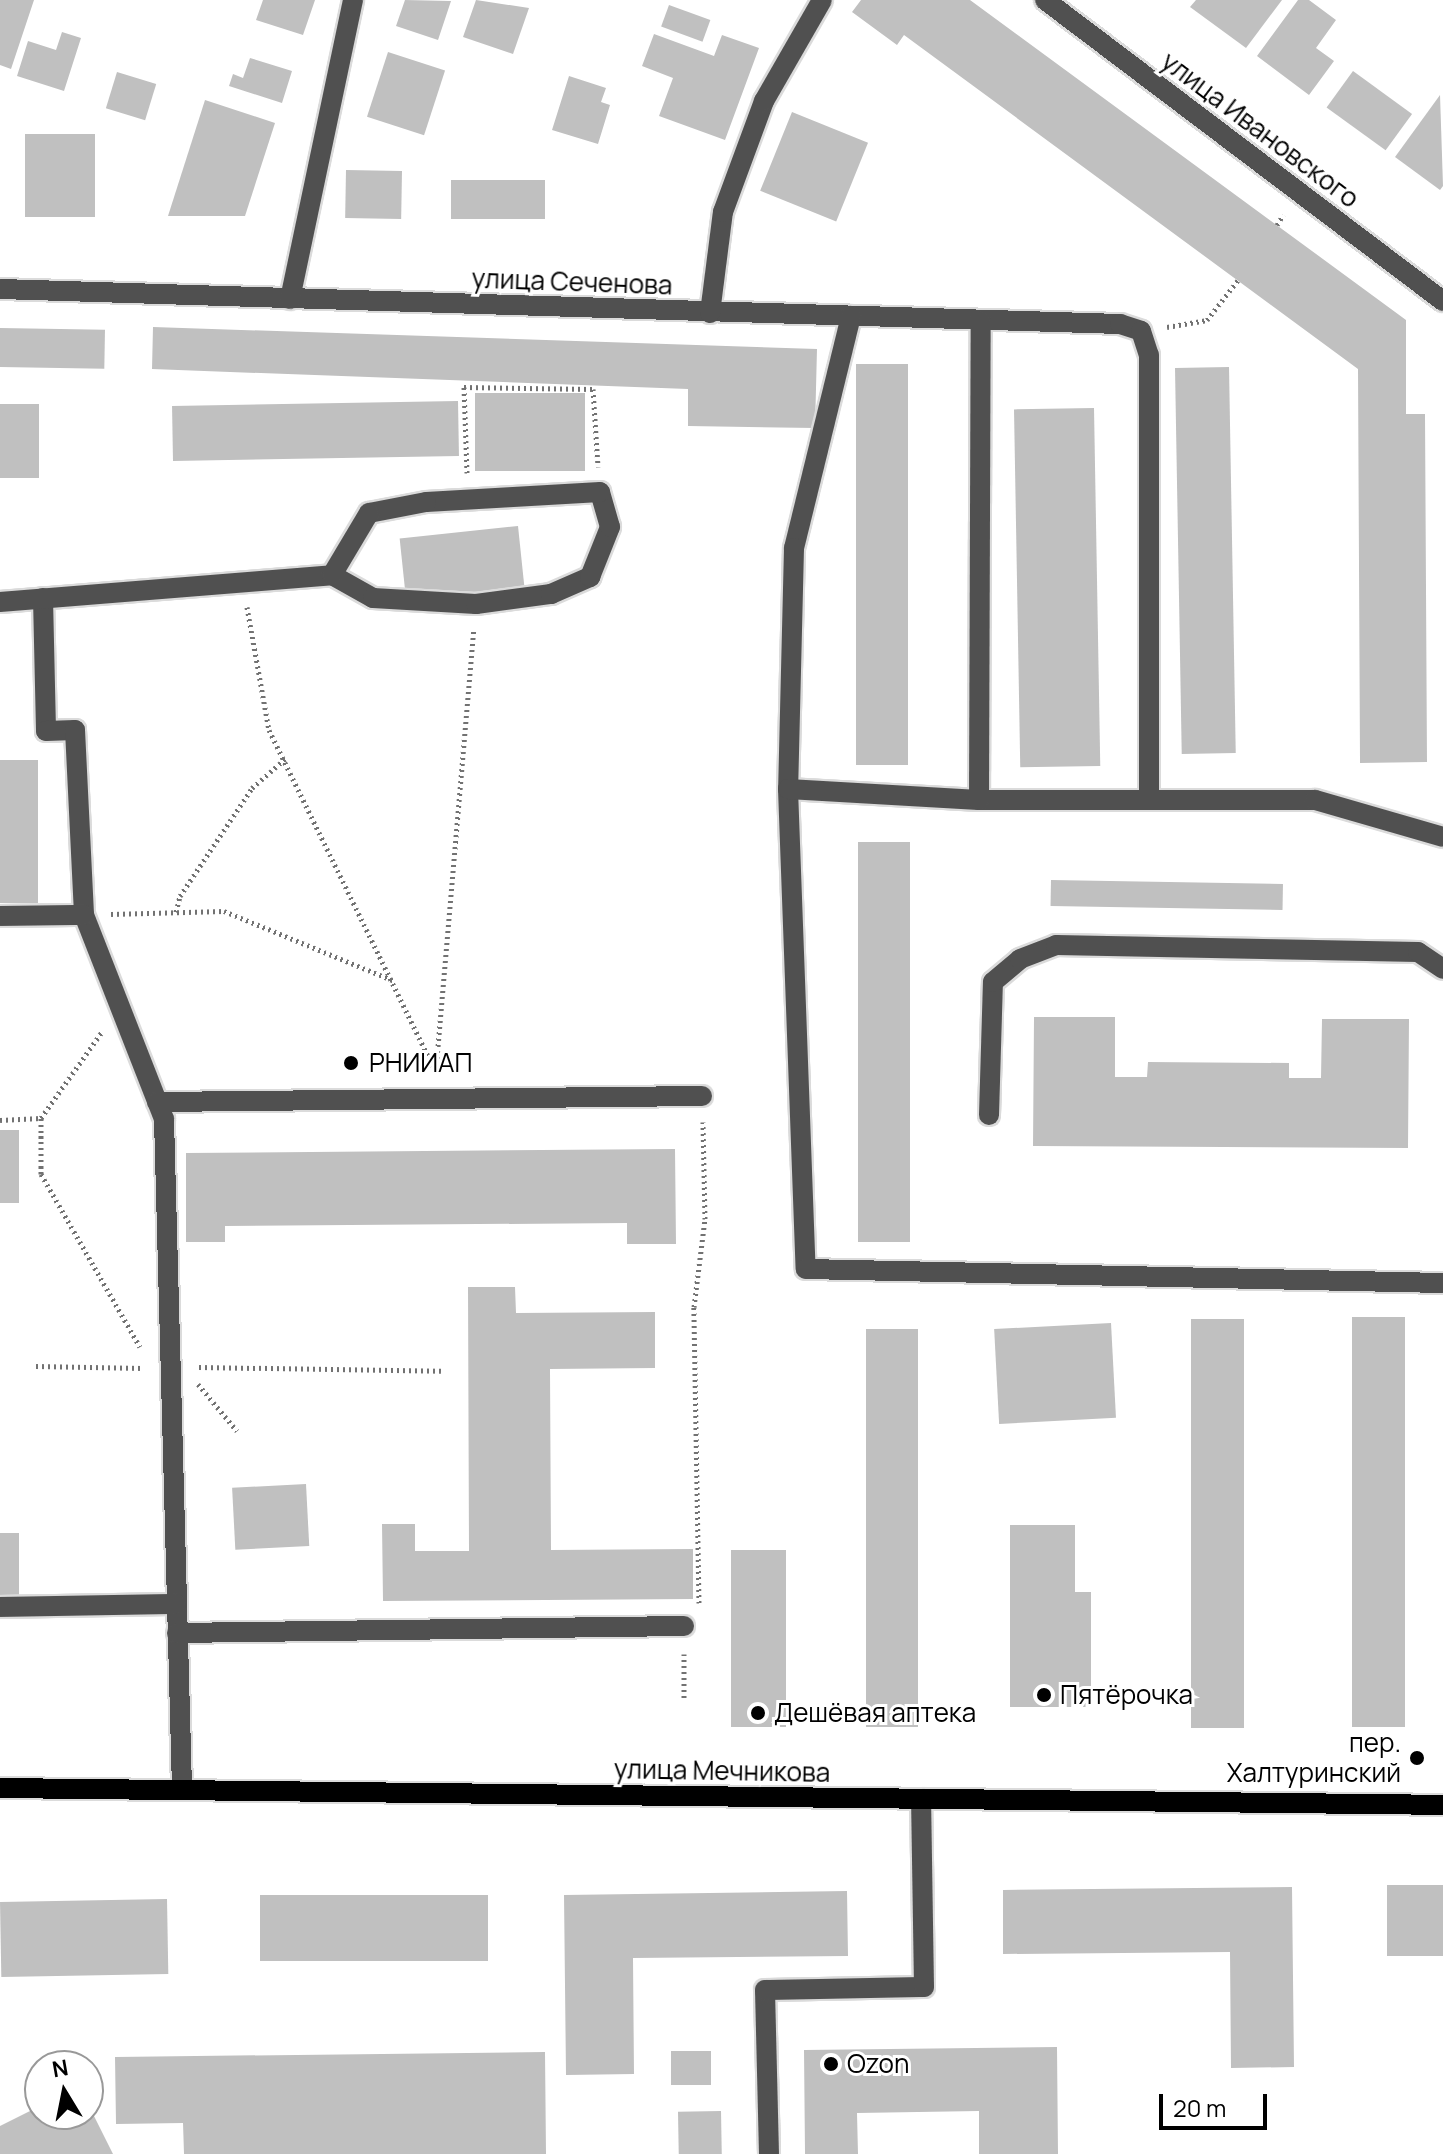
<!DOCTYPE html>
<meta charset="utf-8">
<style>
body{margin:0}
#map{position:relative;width:1443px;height:2154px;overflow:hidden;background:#fff;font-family:Manrope,sans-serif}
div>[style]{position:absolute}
.building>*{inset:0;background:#c0c0c0;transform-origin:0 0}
.path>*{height:5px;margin-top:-2.5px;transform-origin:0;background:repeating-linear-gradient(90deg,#727272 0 2px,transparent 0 6px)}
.roads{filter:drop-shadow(2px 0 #dbdbdb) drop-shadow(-2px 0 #dbdbdb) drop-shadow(0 2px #dbdbdb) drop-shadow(0 -2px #dbdbdb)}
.minor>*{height:20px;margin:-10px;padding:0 10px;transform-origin:10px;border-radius:10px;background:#505050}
.major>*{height:20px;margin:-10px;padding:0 10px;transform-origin:10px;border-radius:10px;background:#000}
.dots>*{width:22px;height:22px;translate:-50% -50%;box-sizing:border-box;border:4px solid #fff;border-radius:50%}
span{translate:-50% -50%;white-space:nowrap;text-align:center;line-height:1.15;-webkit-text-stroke:6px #fff;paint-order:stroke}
.street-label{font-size:26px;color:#000}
.poi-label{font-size:26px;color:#000}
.left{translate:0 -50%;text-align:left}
.right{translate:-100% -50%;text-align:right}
.north{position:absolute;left:24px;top:2050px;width:80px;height:80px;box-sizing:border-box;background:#fff;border:2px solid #999;border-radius:50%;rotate:350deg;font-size:22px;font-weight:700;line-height:32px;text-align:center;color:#000}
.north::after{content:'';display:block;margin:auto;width:28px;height:36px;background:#000;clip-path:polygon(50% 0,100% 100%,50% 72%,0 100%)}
.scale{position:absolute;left:1159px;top:2094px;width:108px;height:36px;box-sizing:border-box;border:4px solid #000;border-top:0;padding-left:10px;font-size:24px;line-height:28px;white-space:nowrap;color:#000;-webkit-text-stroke:6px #fff;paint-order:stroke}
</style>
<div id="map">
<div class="building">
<i style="clip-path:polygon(0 0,34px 0,11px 69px,0 65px)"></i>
<i style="clip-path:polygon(263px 0,315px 0,303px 35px,256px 20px)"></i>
<i style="clip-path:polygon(405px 0,451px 1px,438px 40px,396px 26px)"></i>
<i style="clip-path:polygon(476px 0,529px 8px,513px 54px,463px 37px)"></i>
<i style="clip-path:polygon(861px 0,970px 0,1406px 320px,1406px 414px,1425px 414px,1427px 762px,1360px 763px,1358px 369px,904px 35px,897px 45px,852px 12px)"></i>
<i style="clip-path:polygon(1196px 0,1282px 0,1246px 48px,1190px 7px)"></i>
<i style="clip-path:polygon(1298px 0,1309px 0,1336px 20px,1316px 48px,1334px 61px,1309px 95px,1257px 56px)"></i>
<i style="left:669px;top:5px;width:44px;height:23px;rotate:20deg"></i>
<i style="clip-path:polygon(62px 32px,81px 38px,64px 91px,17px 76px,28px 41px,56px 50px)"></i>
<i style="clip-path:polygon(654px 34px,714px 56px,722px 35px,759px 48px,725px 140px,659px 116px,673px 78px,642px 66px)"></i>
<i style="left:388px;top:52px;width:60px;height:68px;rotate:18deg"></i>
<i style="clip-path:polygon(250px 58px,292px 71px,282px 103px,229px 86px,233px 74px,243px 78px)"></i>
<i style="left:1353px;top:71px;width:73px;height:45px;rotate:36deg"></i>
<i style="left:117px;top:72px;width:41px;height:38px;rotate:17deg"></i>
<i style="clip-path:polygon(569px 76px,606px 88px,601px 102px,610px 105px,598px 144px,552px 130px)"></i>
<i style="clip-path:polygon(1440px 95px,1443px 186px,1440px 190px,1395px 157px)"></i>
<i style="clip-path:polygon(205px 100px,275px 123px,245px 216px,168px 216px)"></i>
<i style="left:792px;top:112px;width:82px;height:85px;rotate:22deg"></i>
<i style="left:25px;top:134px;width:70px;height:83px"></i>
<i style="left:346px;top:170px;width:56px;height:48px;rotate:1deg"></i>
<i style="left:451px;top:180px;width:94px;height:39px"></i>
<i style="clip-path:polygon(153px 327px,817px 349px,815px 428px,688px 426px,688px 389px,152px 369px)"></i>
<i style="left:0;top:328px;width:105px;height:39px;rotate:1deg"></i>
<i style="left:856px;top:364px;width:52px;height:401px"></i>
<i style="left:1229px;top:367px;width:386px;height:54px;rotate:89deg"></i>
<i style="left:475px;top:393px;width:110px;height:78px"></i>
<i style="left:458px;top:401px;width:55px;height:286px;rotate:89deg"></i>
<i style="left:0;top:404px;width:39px;height:74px"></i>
<i style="left:1094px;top:408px;width:358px;height:80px;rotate:89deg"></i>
<i style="left:518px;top:526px;width:62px;height:119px;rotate:84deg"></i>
<i style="left:0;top:760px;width:38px;height:143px"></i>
<i style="left:858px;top:842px;width:52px;height:400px"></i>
<i style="left:1051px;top:880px;width:232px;height:26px;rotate:1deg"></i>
<i style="clip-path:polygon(1034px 1017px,1115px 1017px,1115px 1077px,1147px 1077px,1148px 1062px,1289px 1063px,1289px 1078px,1321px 1078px,1322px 1019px,1409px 1019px,1408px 1148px,1033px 1146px)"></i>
<i style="left:0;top:1130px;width:19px;height:73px"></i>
<i style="clip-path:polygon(675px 1149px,676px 1244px,627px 1244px,627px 1223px,225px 1226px,225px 1242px,186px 1242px,186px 1153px)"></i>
<i style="clip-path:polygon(468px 1287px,515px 1287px,516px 1313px,655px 1312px,655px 1368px,550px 1369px,551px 1550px,693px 1549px,693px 1599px,383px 1601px,382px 1524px,415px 1524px,415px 1551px,469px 1551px)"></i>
<i style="left:1352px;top:1317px;width:53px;height:410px"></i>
<i style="left:1191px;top:1319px;width:53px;height:409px"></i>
<i style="left:1111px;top:1323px;width:95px;height:117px;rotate:87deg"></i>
<i style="left:866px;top:1329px;width:52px;height:398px"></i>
<i style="left:306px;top:1484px;width:62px;height:74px;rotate:87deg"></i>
<i style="clip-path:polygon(1010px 1525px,1075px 1525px,1075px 1592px,1091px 1592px,1091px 1707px,1010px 1707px)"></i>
<i style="left:0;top:1533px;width:19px;height:69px"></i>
<i style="left:731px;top:1550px;width:55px;height:177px"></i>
<i style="left:1443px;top:1885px;width:71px;height:56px;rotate:90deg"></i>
<i style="clip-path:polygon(1292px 1887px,1294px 2067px,1231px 2068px,1230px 1952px,1003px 1954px,1003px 1890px)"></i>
<i style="clip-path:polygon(847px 1891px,848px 1956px,633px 1958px,634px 2074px,566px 2075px,564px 1895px)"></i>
<i style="left:488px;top:1895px;width:66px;height:228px;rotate:90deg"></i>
<i style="left:167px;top:1899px;width:75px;height:167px;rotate:89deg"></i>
<i style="clip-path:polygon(1057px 2047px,1058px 2154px,979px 2154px,979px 2111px,857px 2113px,858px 2154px,805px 2154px,804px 2050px)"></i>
<i style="left:671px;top:2051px;width:40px;height:34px"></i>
<i style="clip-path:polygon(545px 2052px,546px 2154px,184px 2154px,183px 2123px,116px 2124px,115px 2057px)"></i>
<i style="clip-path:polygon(88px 2104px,113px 2154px,0 2154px,0 2126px,40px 2106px,40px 2114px,88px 2114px)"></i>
<i style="left:721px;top:2111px;width:43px;height:43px;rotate:89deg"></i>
</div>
<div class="path">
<i style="left:1277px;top:225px;width:12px;rotate:-59deg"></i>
<i style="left:1167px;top:327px;width:41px;rotate:-9.9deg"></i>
<i style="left:1207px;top:320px;width:51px;rotate:-52.2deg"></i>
<i style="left:467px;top:473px;width:86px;rotate:-92deg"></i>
<i style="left:464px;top:387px;width:129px;rotate:0.9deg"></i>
<i style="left:593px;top:389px;width:78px;rotate:86.3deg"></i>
<i style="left:247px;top:607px;width:125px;rotate:79.9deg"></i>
<i style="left:269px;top:730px;width:381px;rotate:64deg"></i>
<i style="left:176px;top:912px;width:16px;rotate:-76deg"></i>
<i style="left:180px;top:896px;width:130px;rotate:-56.3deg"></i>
<i style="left:252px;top:788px;width:44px;rotate:-41.3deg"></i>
<i style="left:111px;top:914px;width:113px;rotate:-1.5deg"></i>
<i style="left:224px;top:911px;width:185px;rotate:22.3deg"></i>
<i style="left:436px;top:1070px;width:442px;rotate:-85.1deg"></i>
<i style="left:41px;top:1118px;width:56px;rotate:90deg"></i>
<i style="left:41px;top:1174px;width:199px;rotate:60.2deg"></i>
<i style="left:0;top:1120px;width:41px;rotate:-2.8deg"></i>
<i style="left:41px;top:1118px;width:105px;rotate:-54.7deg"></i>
<i style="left:36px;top:1366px;width:107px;rotate:1.1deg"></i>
<i style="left:199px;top:1367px;width:242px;rotate:0.9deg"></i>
<i style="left:198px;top:1384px;width:61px;rotate:50.3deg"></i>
<i style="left:699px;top:1603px;width:296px;rotate:-91deg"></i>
<i style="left:694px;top:1307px;width:89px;rotate:-82.9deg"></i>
<i style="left:705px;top:1219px;width:97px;rotate:-91.2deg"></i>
<i style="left:684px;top:1654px;width:47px;rotate:90deg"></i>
</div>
<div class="roads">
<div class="minor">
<i style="left:1045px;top:0;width:499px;rotate:37.1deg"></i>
<i style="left:0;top:289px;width:1121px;rotate:1.79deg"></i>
<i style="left:1120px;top:324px;width:22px;rotate:18deg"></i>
<i style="left:1141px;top:331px;width:25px;rotate:72deg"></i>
<i style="left:1149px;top:355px;width:445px;rotate:90deg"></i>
<i style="left:290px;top:299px;width:306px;rotate:-78.1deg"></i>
<i style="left:710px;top:313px;width:102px;rotate:-82.7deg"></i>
<i style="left:723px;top:212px;width:118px;rotate:-69.7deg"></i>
<i style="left:764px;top:101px;width:116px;rotate:-60.1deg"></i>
<i style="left:851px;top:316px;width:239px;rotate:103.8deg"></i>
<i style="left:794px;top:548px;width:241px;rotate:91.4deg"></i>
<i style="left:788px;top:789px;width:480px;rotate:87.9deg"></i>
<i style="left:806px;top:1269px;width:637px;rotate:1.26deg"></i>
<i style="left:43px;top:598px;width:133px;rotate:88.7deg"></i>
<i style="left:46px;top:731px;width:29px;rotate:-2deg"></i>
<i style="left:75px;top:730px;width:185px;rotate:87.2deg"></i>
<i style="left:84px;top:915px;width:219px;rotate:68.6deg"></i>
<i style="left:164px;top:1119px;width:671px;rotate:88.46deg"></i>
<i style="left:0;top:602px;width:333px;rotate:-4.6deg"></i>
<i style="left:332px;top:575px;width:47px;rotate:29.3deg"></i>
<i style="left:373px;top:598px;width:103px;rotate:3.3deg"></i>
<i style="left:476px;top:604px;width:76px;rotate:-7.6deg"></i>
<i style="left:551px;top:594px;width:43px;rotate:-23.6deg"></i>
<i style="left:590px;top:577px;width:54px;rotate:-68.2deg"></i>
<i style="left:610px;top:527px;width:36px;rotate:-106deg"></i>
<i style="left:600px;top:492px;width:174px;rotate:176.7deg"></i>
<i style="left:426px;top:502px;width:58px;rotate:169.1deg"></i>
<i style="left:369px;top:513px;width:72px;rotate:120.8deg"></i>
<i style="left:788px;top:789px;width:191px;rotate:3.3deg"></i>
<i style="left:979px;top:800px;width:336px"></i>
<i style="left:1315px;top:800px;width:133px;rotate:16.1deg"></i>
<i style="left:979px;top:800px;width:479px;rotate:-89.8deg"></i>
<i style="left:0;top:916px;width:84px;rotate:-0.7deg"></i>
<i style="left:157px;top:1102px;width:545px;rotate:-0.63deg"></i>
<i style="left:989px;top:1115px;width:133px;rotate:-88.3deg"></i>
<i style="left:993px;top:982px;width:35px;rotate:-40deg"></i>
<i style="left:1020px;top:959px;width:39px;rotate:-21deg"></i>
<i style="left:1056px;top:945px;width:362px;rotate:1.1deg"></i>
<i style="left:1418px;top:952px;width:30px;rotate:34deg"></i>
<i style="left:0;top:1607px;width:176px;rotate:-1deg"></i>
<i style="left:177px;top:1633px;width:507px;rotate:-0.79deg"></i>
<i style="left:769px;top:2154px;width:164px;rotate:-91.4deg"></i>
<i style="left:765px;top:1990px;width:159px;rotate:-1.1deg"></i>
<i style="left:924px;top:1987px;width:188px;rotate:-90.9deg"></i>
</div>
<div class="major">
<i style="left:0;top:1788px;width:1443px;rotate:0.67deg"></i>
</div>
</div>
<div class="dots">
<i style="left:351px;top:1063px;background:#000"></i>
<i style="left:1044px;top:1695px;background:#000"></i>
<i style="left:758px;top:1713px;background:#000"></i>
<i style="left:1417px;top:1758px;background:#000"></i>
<i style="left:831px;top:2064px;background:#000"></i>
</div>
<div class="street-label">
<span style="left:1260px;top:130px;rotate:37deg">улица Ивановского</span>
<span style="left:572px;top:282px;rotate:2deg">улица Сеченова</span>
<span style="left:722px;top:1771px;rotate:1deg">улица Мечникова</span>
</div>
<div class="poi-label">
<span class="left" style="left:369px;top:1063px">РНИИАП</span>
<span class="left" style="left:1060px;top:1695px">Пятёрочка</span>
<span class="left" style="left:774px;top:1713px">Дешёвая аптека</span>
<span class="right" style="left:1401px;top:1758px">пер.<br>Халтуринский</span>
<span class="left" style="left:847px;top:2064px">Ozon</span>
</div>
<div class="north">N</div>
<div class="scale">20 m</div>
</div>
